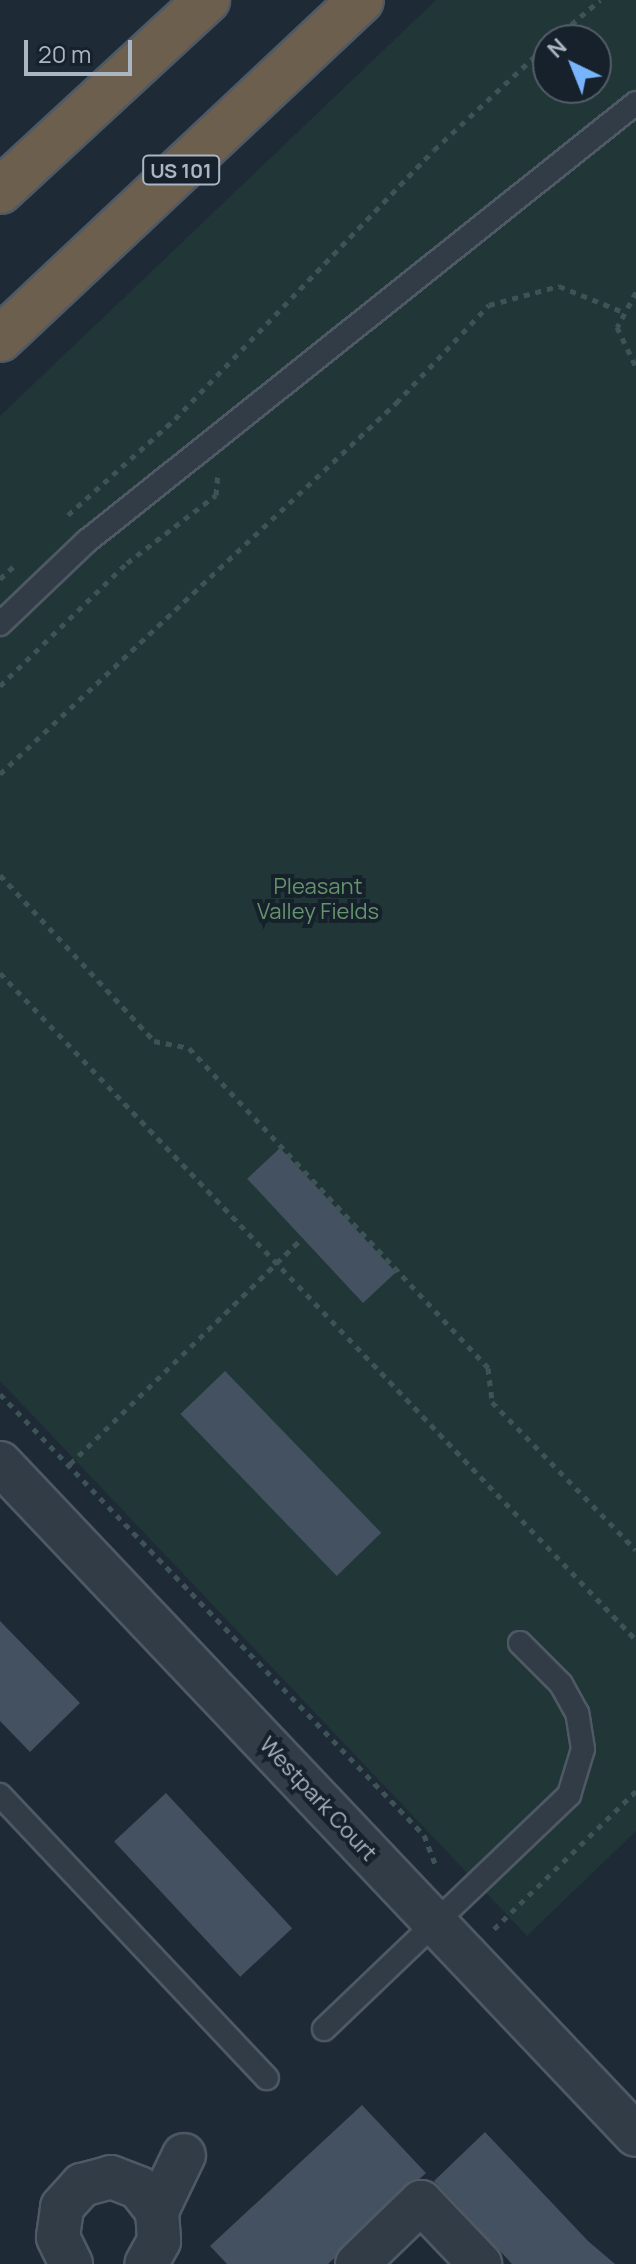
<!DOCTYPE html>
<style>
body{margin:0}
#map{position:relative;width:636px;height:2264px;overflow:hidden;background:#1e2a36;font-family:Manrope,sans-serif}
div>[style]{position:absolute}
.green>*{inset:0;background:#203637}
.building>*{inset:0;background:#445160;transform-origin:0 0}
.path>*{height:5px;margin-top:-2.5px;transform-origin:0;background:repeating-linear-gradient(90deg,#3d5355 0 6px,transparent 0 12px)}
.roads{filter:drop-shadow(2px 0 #4f5965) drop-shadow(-2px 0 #4f5965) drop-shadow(0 2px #4f5965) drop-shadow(0 -2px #4f5965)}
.lane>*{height:22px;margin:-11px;padding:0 11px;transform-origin:11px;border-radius:11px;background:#313c47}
.street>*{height:42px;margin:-21px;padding:0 21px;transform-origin:21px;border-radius:21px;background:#313c47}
.highway>*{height:44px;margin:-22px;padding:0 22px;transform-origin:22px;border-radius:22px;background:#6d5f4e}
span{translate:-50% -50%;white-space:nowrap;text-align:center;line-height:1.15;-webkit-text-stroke:8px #17212b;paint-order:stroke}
.shield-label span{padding:2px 6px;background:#17212b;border:2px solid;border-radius:6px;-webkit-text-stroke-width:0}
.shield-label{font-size:20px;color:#abb6c4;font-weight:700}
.park-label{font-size:22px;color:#63946b}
.street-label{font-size:22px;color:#abb6c4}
.north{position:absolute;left:532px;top:24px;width:80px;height:80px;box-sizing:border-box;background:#17212b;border:2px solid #525d68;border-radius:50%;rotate:317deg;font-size:22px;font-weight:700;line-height:32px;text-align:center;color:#abb6c4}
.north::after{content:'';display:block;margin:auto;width:28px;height:36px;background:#78b4fc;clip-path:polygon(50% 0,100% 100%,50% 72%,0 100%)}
.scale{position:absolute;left:24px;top:40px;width:108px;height:36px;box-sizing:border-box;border:4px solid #abb6c4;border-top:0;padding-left:10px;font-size:24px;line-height:28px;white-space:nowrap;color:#abb6c4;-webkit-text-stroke:6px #17212b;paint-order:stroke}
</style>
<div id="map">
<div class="green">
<i style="clip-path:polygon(evenodd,436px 0,636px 0,636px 1831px,527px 1936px,0 1381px,0 416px,436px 0,548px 40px,596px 40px,596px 88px,548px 88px,548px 40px)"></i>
</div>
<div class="building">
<i style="left:280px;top:1148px;width:170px;height:45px;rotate:47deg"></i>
<i style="left:225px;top:1371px;width:225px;height:62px;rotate:46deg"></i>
<i style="clip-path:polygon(0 1621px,80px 1703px,30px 1752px,0 1721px)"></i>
<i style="left:166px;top:1793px;width:185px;height:71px;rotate:47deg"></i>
<i style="clip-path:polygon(362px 2105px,426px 2173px,328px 2264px,227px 2264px,210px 2246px)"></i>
<i style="clip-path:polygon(485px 2132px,588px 2241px,615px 2264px,512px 2264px,434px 2181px)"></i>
</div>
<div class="path">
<i style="left:553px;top:40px;width:62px;rotate:-40.4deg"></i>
<i style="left:636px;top:292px;width:40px;rotate:118deg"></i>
<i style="left:617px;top:327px;width:44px;rotate:64.6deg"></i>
<i style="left:68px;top:515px;width:144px;rotate:-41.9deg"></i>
<i style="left:175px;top:419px;width:373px;rotate:-46.1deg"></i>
<i style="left:434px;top:150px;width:156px;rotate:-42.9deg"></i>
<i style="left:0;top:579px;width:23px;rotate:-43deg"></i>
<i style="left:0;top:686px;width:177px;rotate:-44.1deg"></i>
<i style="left:127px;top:563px;width:112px;rotate:-37.4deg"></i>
<i style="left:216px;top:495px;width:22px;rotate:-85deg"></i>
<i style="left:0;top:774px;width:543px;rotate:-43.13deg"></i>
<i style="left:396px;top:403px;width:135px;rotate:-46.5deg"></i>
<i style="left:489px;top:305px;width:73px;rotate:-15.2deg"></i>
<i style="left:559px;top:286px;width:67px;rotate:22deg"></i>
<i style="left:0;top:875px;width:226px;rotate:47.1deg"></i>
<i style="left:154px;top:1041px;width:36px;rotate:11deg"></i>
<i style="left:189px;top:1048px;width:438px;rotate:46.9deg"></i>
<i style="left:488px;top:1368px;width:34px;rotate:83deg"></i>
<i style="left:492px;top:1402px;width:206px;rotate:45.8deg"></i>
<i style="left:0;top:973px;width:922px;rotate:46.36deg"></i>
<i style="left:0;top:1394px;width:612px;rotate:46.13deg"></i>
<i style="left:424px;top:1835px;width:31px;rotate:69deg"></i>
<i style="left:70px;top:1464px;width:320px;rotate:-44.2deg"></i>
<i style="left:494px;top:1929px;width:198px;rotate:-44.2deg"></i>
</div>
<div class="roads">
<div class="lane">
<i style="left:0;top:624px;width:120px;rotate:-43.7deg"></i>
<i style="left:87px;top:541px;width:702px;rotate:-38.58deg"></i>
<i style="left:0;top:1795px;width:389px;rotate:46.7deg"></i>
<i style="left:324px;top:2029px;width:339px;rotate:-43.7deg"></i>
<i style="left:569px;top:1795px;width:48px;rotate:-73.1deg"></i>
<i style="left:583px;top:1749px;width:36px;rotate:-99deg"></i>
<i style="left:577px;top:1713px;width:33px;rotate:-119deg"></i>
<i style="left:561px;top:1684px;width:58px;rotate:-135deg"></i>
</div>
<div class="street">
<i style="left:0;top:1463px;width:925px;rotate:46.58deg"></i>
<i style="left:157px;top:2211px;width:62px;rotate:-64.3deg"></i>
<i style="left:71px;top:2264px;width:30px;rotate:-116deg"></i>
<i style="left:58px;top:2237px;width:30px;rotate:-82deg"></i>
<i style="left:62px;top:2207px;width:30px;rotate:-48deg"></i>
<i style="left:82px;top:2185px;width:30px;rotate:-15deg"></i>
<i style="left:111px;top:2177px;width:30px;rotate:21deg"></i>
<i style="left:139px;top:2188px;width:29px;rotate:52deg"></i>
<i style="left:157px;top:2211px;width:30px;rotate:86deg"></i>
<i style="left:159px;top:2241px;width:26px;rotate:119deg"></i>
<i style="left:357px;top:2264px;width:89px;rotate:-44.1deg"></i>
<i style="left:421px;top:2202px;width:86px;rotate:46.4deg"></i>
</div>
<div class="highway">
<i style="left:0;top:191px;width:282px;rotate:-42.7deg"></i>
<i style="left:0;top:339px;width:495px;rotate:-43.2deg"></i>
</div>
</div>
<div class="shield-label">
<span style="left:181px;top:170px">US 101</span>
</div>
<div class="park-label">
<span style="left:318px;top:899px">Pleasant<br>Valley Fields</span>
</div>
<div class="street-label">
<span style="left:318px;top:1799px;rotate:47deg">Westpark Court</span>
</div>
<div class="north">N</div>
<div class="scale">20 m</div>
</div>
